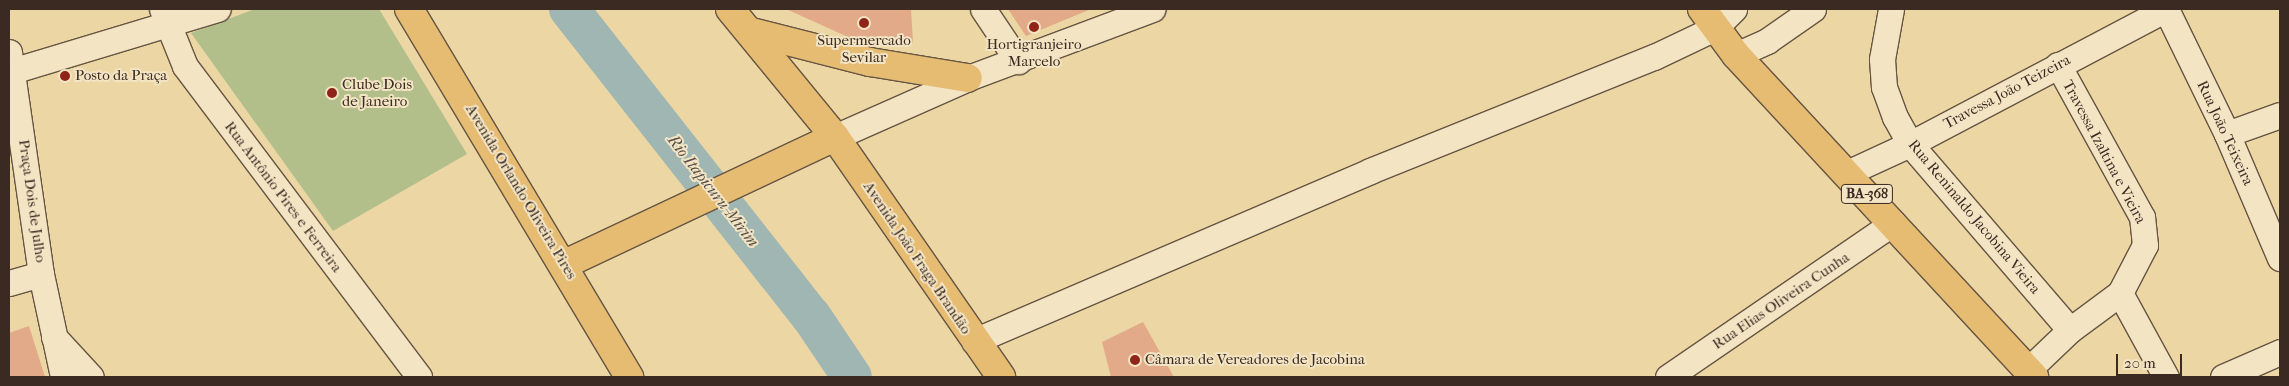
<!DOCTYPE html>
<meta charset="utf-8">
<style>
body{margin:0}
#map{position:relative;width:2289px;height:386px;overflow:hidden;background:#ecd6a4;font-family:"IM FELL French Canon",serif}
div>[style]{position:absolute}
.green>*{inset:0;background:#b3bf8a}
.river>*{height:40px;margin:-20px;padding:0 20px;transform-origin:20px;border-radius:20px;background:#9fb6b3}
.building>*{inset:0;background:#e2aa88}
.roads{filter:drop-shadow(1px 0 #665542) drop-shadow(-1px 0 #665542) drop-shadow(0 1px #665542) drop-shadow(0 -1px #665542)}
.minor>*{height:25px;margin:-12.5px;padding:0 12.5px;transform-origin:12.5px;border-radius:12.5px;background:#f3e4c4}
.major>*{height:28px;margin:-14px;padding:0 14px;transform-origin:14px;border-radius:14px;background:#e6bb72}
.dots>*{width:14px;height:14px;translate:-50% -50%;box-sizing:border-box;border:2px solid #f3e4c4;border-radius:50%}
span{translate:-50% -50%;white-space:nowrap;text-align:center;line-height:1.15;-webkit-text-stroke:4px #f3e4c4;paint-order:stroke}
.shield-label span{padding:1px 4px;background:#f3e4c4;border:1px solid;border-radius:4px;-webkit-text-stroke-width:0}
.shield-label{font-size:14px;color:#3a2a22;font-weight:700}
.poi-label{font-size:15px;color:#3a2a22}
.left{translate:0 -50%;text-align:left}
.street-label{font-size:15px;color:#3a2a22}
.water-label{font-size:16px;color:#534d46;font-style:italic}
.frame{position:absolute;inset:0;border:10px solid #3a2a22;pointer-events:none}
.scale{position:absolute;left:2116px;top:354px;width:66px;height:22px;box-sizing:border-box;border:2px solid #3a2a22;border-top:0;padding-left:6px;font-size:15px;line-height:18px;white-space:nowrap;color:#3a2a22;-webkit-text-stroke:4px #f3e4c4;paint-order:stroke}
</style>
<div id="map">
<div class="green">
<i style="clip-path:polygon(255px 9px,379px 9px,467px 154px,333px 231px,191px 33px)"></i>
</div>
<div class="river">
<i style="left:569px;top:9px;width:391px;rotate:51.8deg"></i>
<i style="left:811px;top:316px;width:73px;rotate:56.1deg"></i>
</div>
<div class="building">
<i style="clip-path:polygon(786px 9px,911px 9px,913px 43px,848px 37px)"></i>
<i style="clip-path:polygon(1008px 9px,1091px 9px,1026px 36px)"></i>
<i style="clip-path:polygon(1143px 322px,1174px 377px,1111px 377px,1102px 342px)"></i>
<i style="clip-path:polygon(29px 326px,45px 377px,9px 377px,9px 333px)"></i>
</div>
<div class="roads">
<div class="minor">
<i style="left:162px;top:9px;width:61px;rotate:68deg"></i>
<i style="left:185px;top:66px;width:389px;rotate:53deg"></i>
<i style="left:983px;top:9px;width:63px;rotate:56.1deg"></i>
<i style="left:1891px;top:9px;width:51px;rotate:100.2deg"></i>
<i style="left:1882px;top:59px;width:28px;rotate:86deg"></i>
<i style="left:1884px;top:87px;width:32px;rotate:70deg"></i>
<i style="left:1895px;top:117px;width:31px;rotate:61deg"></i>
<i style="left:1910px;top:144px;width:245px;rotate:49.3deg"></i>
<i style="left:2166px;top:9px;width:139px;rotate:64deg"></i>
<i style="left:2227px;top:134px;width:135px;rotate:66.9deg"></i>
<i style="left:9px;top:52px;width:224px;rotate:81.8deg"></i>
<i style="left:41px;top:274px;width:105px;rotate:77.9deg"></i>
<i style="left:1736px;top:55px;width:34px;rotate:-24deg"></i>
<i style="left:1767px;top:41px;width:56px;rotate:-34.8deg"></i>
<i style="left:9px;top:72px;width:218px;rotate:-16.8deg"></i>
<i style="left:2227px;top:134px;width:56px;rotate:-19.7deg"></i>
<i style="left:835px;top:137px;width:145px;rotate:-23.9deg"></i>
<i style="left:968px;top:78px;width:197px;rotate:-20.5deg"></i>
<i style="left:1847px;top:173px;width:69px;rotate:-24.7deg"></i>
<i style="left:1910px;top:144px;width:289px;rotate:-27.8deg"></i>
<i style="left:9px;top:283px;width:33px;rotate:-16deg"></i>
<i style="left:2120px;top:293px;width:96px;rotate:61.3deg"></i>
<i style="left:54px;top:337px;width:54px;rotate:47.2deg"></i>
<i style="left:974px;top:341px;width:431px;rotate:-23.2deg"></i>
<i style="left:1370px;top:171px;width:306px;rotate:-21.9deg"></i>
<i style="left:1654px;top:57px;width:68px;rotate:-25.4deg"></i>
<i style="left:1715px;top:28px;width:27px;rotate:-45deg"></i>
<i style="left:2028px;top:370px;width:58px;rotate:-43.6deg"></i>
<i style="left:2070px;top:330px;width:62px;rotate:-36.5deg"></i>
<i style="left:2120px;top:293px;width:54px;rotate:-62.5deg"></i>
<i style="left:2145px;top:245px;width:28px;rotate:-96deg"></i>
<i style="left:2142px;top:217px;width:174px;rotate:-118.9deg"></i>
<i style="left:1668px;top:377px;width:273px;rotate:-34.4deg"></i>
<i style="left:2223px;top:377px;width:62px;rotate:-23.7deg"></i>
</div>
<div class="major">
<i style="left:409px;top:9px;width:429px;rotate:59.1deg"></i>
<i style="left:730px;top:9px;width:166px;rotate:50.6deg"></i>
<i style="left:835px;top:137px;width:292px;rotate:55.3deg"></i>
<i style="left:1702px;top:9px;width:57px;rotate:53.5deg"></i>
<i style="left:1736px;top:55px;width:439px;rotate:47.2deg"></i>
<i style="left:752px;top:32px;width:122px;rotate:14.3deg"></i>
<i style="left:870px;top:62px;width:99px;rotate:9.3deg"></i>
<i style="left:565px;top:264px;width:298px;rotate:-25.2deg"></i>
</div>
</div>
<div class="dots">
<i style="left:864px;top:23px;background:#8f2418"></i>
<i style="left:1034px;top:27px;background:#8f2418"></i>
<i style="left:65px;top:76px;background:#8f2418"></i>
<i style="left:332px;top:93px;background:#8f2418"></i>
<i style="left:1135px;top:360px;background:#8f2418"></i>
</div>
<div class="shield-label">
<span style="left:1867px;top:194px">BA-368</span>
</div>
<div class="poi-label">
<span style="left:864px;top:49px">Supermercado<br>Sevilar</span>
<span style="left:1034px;top:53px">Hortigranjeiro<br>Marcelo</span>
<span class="left" style="left:75px;top:76px">Posto da Praça</span>
<span class="left" style="left:342px;top:93px">Clube Dois<br>de Janeiro</span>
<span class="left" style="left:1145px;top:360px">Câmara de Vereadores de Jacobina</span>
</div>
<div class="street-label">
<span style="left:2007px;top:92px;rotate:-28deg">Travessa João Teizeira</span>
<span style="left:2225px;top:133px;rotate:65deg">Rua João Teixeira</span>
<span style="left:2104px;top:152px;rotate:62deg">Travessa Izaltina e Vieira</span>
<span style="left:521px;top:192px;rotate:59deg">Avenida Orlando Oliveira Pires</span>
<span style="left:283px;top:197px;rotate:53deg">Rua Antônio Pires e Ferreira</span>
<span style="left:32px;top:201px;rotate:82deg">Praça Dois de Julho</span>
<span style="left:1974px;top:217px;rotate:50deg">Rua Reninaldo Jacobina Vieira</span>
<span style="left:917px;top:258px;rotate:56deg">Avenida João Fraga Brandão</span>
<span style="left:1781px;top:301px;rotate:-34deg">Rua Elias Oliveira Cunha</span>
</div>
<div class="water-label">
<span style="left:713px;top:191px;rotate:52deg">Rio Itapicuru-Mirim</span>
</div>
<div class="frame"></div>
<div class="scale">20 m</div>
</div>
